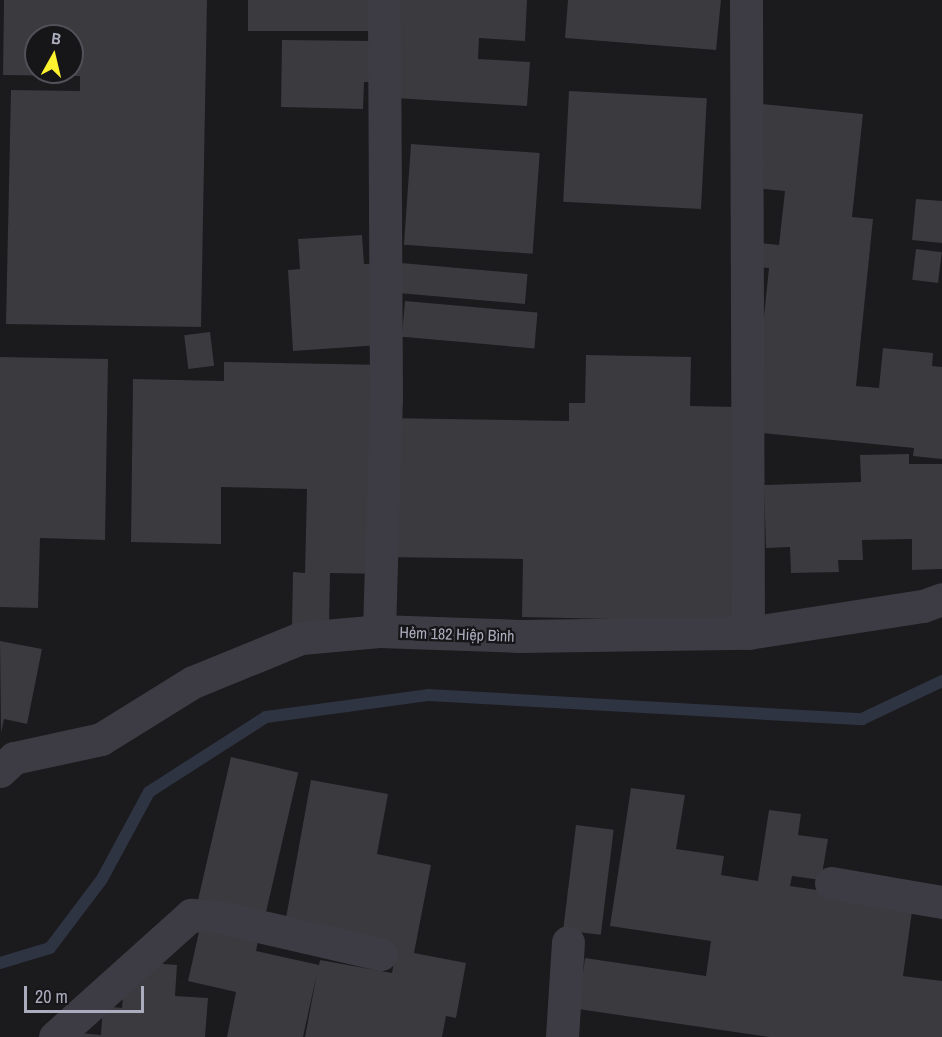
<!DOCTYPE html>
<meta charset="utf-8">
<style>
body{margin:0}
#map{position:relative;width:942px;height:1037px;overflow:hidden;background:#1b1a1d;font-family:"Archivo Narrow",sans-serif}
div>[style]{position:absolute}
.stream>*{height:12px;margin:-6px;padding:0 6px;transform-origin:6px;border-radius:6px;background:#2e3442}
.building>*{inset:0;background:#3a3a3f;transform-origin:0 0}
.street>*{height:33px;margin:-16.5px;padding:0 16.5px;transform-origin:16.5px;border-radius:16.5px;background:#3d3c44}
span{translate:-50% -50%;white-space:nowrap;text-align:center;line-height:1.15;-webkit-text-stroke:4.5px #161518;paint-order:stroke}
.street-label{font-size:16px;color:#abacbd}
.north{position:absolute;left:24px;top:24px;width:60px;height:60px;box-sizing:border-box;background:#161518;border:2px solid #52515a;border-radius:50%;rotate:8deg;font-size:16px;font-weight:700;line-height:24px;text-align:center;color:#abacbd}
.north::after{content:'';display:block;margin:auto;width:21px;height:27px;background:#fff22f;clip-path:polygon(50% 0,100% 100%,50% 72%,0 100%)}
.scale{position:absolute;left:24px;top:986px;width:120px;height:27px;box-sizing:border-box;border:3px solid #abacbd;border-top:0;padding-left:8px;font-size:18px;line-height:21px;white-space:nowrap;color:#abacbd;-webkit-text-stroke:4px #161518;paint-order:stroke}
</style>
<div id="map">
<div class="stream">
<i style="left:0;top:963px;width:52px;rotate:-16.7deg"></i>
<i style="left:50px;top:948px;width:86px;rotate:-53deg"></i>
<i style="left:102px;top:879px;width:99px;rotate:-61.6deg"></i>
<i style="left:149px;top:792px;width:139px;rotate:-32.7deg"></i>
<i style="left:266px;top:717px;width:163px;rotate:-7.7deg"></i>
<i style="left:428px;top:695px;width:435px;rotate:3.2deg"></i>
<i style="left:862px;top:719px;width:89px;rotate:-25.4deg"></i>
</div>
<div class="building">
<i style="clip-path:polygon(evenodd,4px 0,207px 0,201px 327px,6px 324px,11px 90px,80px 91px,80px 76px,3px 75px,4px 0,36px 36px,72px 36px,72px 72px,36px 72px,36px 36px)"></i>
<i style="left:248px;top:0;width:123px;height:31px"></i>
<i style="clip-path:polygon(401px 0,527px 0,525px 41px,479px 38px,478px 59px,530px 62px,527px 106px,395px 98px)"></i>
<i style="clip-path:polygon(568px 0,721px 0,716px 50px,565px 38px)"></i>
<i style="clip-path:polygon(282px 40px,376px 41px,375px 82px,364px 82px,363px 109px,281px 107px)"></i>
<i style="left:569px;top:91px;width:138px;height:111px;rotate:3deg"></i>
<i style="clip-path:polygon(761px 104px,863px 114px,852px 217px,873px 219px,856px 386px,879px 388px,883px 348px,933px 353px,932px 366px,942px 367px,942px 459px,913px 456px,914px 448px,752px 432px,769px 268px,757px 267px,760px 243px,779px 245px,785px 191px,753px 188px)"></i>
<i style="left:411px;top:144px;width:129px;height:101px;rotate:4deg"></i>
<i style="clip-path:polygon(916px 199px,942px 201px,942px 243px,912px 240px)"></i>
<i style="clip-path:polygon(362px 235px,364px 264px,375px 264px,380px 345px,293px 351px,288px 270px,300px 269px,298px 239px)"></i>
<i style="left:916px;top:249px;width:26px;height:31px;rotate:7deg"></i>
<i style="left:401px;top:263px;width:127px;height:30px;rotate:5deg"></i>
<i style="left:405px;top:301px;width:133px;height:36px;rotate:5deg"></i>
<i style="left:210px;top:332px;width:34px;height:26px;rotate:83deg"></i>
<i style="clip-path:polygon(586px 355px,691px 357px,690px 406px,738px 407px,743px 622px,522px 617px,523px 559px,382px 557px,382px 574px,330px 573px,329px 626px,292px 625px,293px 572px,305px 573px,307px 489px,221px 487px,221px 544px,131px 542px,133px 379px,224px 381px,224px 362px,386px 365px,385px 418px,569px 421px,569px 403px,585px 403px)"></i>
<i style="clip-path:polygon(0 357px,108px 359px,105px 540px,40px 538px,38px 608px,0 607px)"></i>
<i style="clip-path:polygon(909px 454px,909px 464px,942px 464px,942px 569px,912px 570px,912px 539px,862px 540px,863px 560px,838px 560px,839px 572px,791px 573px,790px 547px,766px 548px,764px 485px,861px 482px,860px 455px)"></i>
<i style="clip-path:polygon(0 641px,42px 649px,27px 724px,4px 719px,1px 733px)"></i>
<i style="left:231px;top:757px;width:69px;height:150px;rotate:13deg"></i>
<i style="clip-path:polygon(311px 780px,388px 794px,377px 854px,431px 865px,414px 953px,466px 963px,456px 1018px,446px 1016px,442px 1037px,305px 1037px,317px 973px,303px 1037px,227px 1037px,236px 992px,188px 981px,201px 923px,259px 936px,256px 951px,319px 965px,320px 960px,392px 973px,396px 950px,284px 929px)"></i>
<i style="clip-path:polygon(631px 788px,685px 795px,676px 849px,724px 856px,721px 875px,758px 881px,769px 810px,801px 814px,798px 835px,828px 839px,821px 880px,792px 876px,790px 886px,913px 904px,903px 976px,942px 981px,942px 1037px,769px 1037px,578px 1009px,585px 958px,706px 976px,711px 941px,610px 926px)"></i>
<i style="left:576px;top:825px;width:38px;height:106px;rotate:7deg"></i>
<i style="clip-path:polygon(126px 961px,177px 965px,175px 996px,208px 998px,205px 1037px,44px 1037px,45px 1030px,101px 1035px,103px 1006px,122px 1008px)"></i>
</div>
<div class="street">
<i style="left:746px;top:0;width:633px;rotate:89.82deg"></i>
<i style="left:379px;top:631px;width:231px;rotate:-88.3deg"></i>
<i style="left:386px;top:400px;width:400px;rotate:-90.3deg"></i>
<i style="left:0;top:771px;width:19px;rotate:-43deg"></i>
<i style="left:14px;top:758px;width:89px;rotate:-12.3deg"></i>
<i style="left:101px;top:739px;width:108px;rotate:-31.8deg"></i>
<i style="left:193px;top:682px;width:117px;rotate:-22.2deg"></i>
<i style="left:301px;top:638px;width:78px;rotate:-5.1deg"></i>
<i style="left:379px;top:631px;width:140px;rotate:2deg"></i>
<i style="left:519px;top:636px;width:229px;rotate:-0.8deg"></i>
<i style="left:748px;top:633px;width:177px;rotate:-8.8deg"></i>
<i style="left:923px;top:606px;width:20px;rotate:-20deg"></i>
<i style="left:831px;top:883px;width:113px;rotate:9.7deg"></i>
<i style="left:55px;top:1037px;width:183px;rotate:-41.9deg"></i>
<i style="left:191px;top:915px;width:28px;rotate:4deg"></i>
<i style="left:219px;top:917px;width:166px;rotate:12.9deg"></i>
<i style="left:562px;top:1037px;width:95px;rotate:-86.4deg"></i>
</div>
<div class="street-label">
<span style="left:457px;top:634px;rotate:2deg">Hẻm 182 Hiệp Bình</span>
</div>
<div class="north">B</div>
<div class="scale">20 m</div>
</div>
